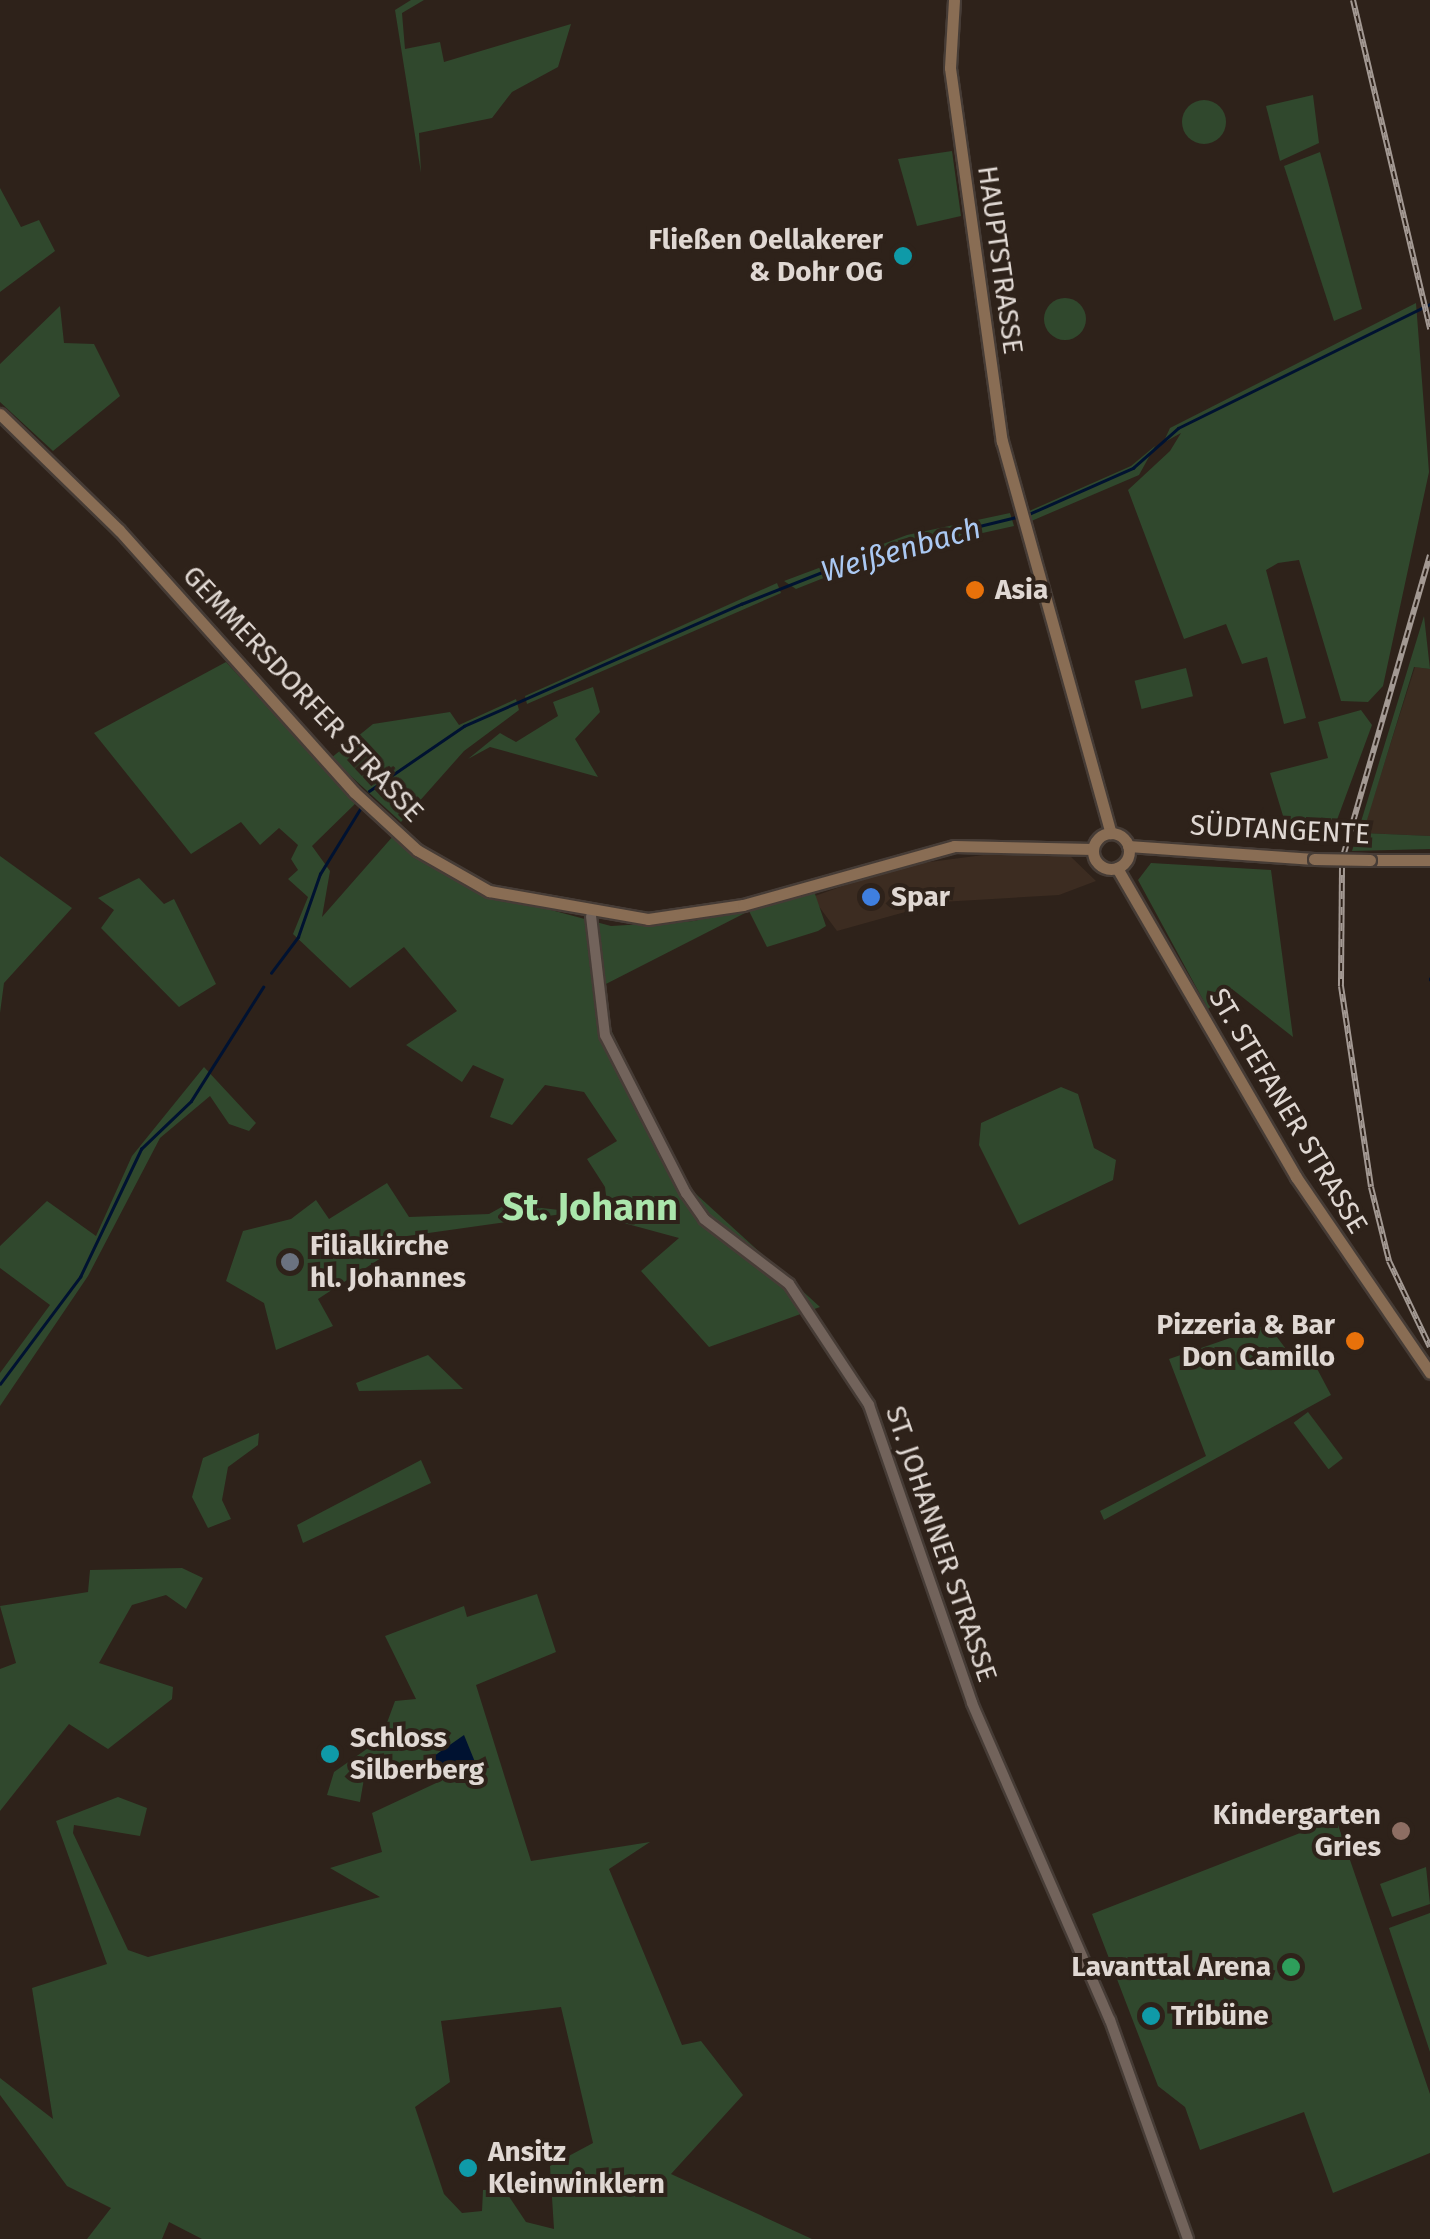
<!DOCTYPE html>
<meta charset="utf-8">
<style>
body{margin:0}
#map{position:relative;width:1430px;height:2239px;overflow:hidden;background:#2e221a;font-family:"Fira Sans",sans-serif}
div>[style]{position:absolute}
.built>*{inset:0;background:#3c2c21}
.industrial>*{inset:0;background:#3a2c20}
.green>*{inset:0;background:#30482d;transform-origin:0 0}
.round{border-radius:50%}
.water>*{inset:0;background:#001231}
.stream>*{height:2.5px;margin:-1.25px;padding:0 1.25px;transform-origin:1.25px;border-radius:1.25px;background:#001231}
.roads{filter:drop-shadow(2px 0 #463c36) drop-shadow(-2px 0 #463c36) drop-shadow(0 2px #463c36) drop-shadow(0 -2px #463c36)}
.tertiary>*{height:10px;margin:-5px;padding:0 5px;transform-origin:5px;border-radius:5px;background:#72635b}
.secondary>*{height:11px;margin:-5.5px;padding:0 5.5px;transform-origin:5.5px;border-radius:5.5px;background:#896d54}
.secondary>.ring{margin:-5.5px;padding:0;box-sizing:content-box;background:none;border:11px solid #896d54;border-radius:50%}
.rail>*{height:6px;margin-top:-3px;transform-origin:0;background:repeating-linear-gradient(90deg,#2e221a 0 8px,#a39993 0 16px);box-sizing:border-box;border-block:2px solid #a39993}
.bridges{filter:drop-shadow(2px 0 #463c36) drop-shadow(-2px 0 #463c36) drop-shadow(0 2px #463c36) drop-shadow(0 -2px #463c36)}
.secondary-bridge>*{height:11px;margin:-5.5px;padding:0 5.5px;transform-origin:5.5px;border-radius:5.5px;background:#896d54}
.dots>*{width:28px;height:28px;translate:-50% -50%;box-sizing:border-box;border:5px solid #2e221a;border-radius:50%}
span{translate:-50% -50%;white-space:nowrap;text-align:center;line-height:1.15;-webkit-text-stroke:8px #2e221a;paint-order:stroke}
.poi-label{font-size:28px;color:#e0d8d3;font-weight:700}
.right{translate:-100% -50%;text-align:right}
.left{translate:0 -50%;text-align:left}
.street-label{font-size:28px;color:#e0d8d3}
.water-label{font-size:30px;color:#abc9f3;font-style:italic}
.district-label{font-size:38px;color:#abe6ac;font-weight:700}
</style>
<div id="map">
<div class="built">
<i style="clip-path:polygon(1014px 851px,1068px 854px,1096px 881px,1059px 895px,941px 902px,837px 931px,812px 897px,899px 866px)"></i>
</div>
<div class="industrial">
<i style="clip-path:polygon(1415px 667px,1430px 669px,1430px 836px,1362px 833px)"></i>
</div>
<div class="green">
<i style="clip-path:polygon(411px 0,424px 0,402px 13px,405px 49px,440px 42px,444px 62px,571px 24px,558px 67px,512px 92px,492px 118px,419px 133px,421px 173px,395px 10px)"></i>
<i style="clip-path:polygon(1313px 95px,1319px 143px,1280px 161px,1266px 106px)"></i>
<i class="round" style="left:1182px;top:100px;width:44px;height:44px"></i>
<i style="clip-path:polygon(952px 151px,961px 216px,917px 226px,898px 159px)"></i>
<i style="clip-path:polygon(1320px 152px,1362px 309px,1334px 321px,1284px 166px)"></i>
<i style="clip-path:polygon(0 188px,21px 227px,39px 220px,55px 251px,0 292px)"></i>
<i class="round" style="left:1044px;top:298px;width:42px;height:42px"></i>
<i style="clip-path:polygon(1416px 303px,1429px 472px,1383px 686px,1368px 702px,1341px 701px,1299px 560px,1278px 563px,1266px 570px,1306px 718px,1284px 724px,1267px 657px,1242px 664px,1226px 624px,1184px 639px,1128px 490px,1170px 451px,1181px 433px,1163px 443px,1170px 428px)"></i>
<i style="clip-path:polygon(60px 306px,64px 343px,94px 344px,120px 396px,53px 451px,0 402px,0 364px)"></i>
<i style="clip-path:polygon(1155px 446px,1139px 475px,1029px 522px,1027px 512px,1131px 466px)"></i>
<i style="clip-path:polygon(1010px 513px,1014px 526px,879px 556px,796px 589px,784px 581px,907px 535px)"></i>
<i style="clip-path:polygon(777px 583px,781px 593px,527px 704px,525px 696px)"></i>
<i style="clip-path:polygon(1424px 616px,1430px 669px,1414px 667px,1363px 833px,1430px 836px,1430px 849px,1352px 851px)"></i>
<i style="clip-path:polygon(226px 662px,357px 802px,312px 846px,330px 871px,322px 917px,394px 835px,495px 895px,611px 926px,694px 921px,814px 891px,826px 926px,818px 931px,767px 947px,749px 911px,602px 986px,612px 1032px,685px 1184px,820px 1307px,709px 1347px,641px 1271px,679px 1238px,609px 1219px,605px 1187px,587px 1159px,617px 1141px,584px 1092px,545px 1085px,512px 1125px,490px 1117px,504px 1079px,473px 1065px,462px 1082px,406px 1045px,457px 1011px,404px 947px,350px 988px,293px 934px,308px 897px,288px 879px,298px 870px,291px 859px,298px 845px,279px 828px,260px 845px,241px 822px,191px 854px,94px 733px)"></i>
<i style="left:1186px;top:668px;width:29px;height:53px;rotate:76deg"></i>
<i style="clip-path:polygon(593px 687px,600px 712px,575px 739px,598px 777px,490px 747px,468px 759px,500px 733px,516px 742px,558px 716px,553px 702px)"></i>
<i style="clip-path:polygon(516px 699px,519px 710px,464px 751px,401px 822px,331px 758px,373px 724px,450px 712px,459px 725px)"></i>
<i style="clip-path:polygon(1361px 710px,1372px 725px,1334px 828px,1287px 829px,1270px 773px,1328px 758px,1318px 722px)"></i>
<i style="clip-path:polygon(0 856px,72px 908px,4px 983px,0 1013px)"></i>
<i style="clip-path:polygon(1151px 863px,1271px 870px,1293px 1037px,1232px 989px,1208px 1009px,1138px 880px)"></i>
<i style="clip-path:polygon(139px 878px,164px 904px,174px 899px,216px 984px,179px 1007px,101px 928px,114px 910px,98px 898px)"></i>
<i style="clip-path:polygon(204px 1067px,256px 1123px,249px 1131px,229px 1124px,210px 1096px,160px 1138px,88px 1276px,0 1406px,0 1373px,50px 1305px,0 1268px,0 1246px,47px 1201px,96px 1236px,132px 1156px)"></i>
<i style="clip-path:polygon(1061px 1087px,1078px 1094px,1094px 1148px,1116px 1160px,1113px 1180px,1019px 1225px,979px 1145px,981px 1123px)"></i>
<i style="clip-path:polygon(387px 1183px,409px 1217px,489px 1214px,507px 1204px,576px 1212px,386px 1239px,381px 1258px,318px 1299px,333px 1326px,276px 1350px,264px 1303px,226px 1281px,243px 1231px,291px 1219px,316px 1200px,329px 1219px)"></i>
<i style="clip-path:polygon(1268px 1325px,1301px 1369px,1314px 1363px,1331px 1395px,1104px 1520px,1100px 1511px,1206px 1456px,1169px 1359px)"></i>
<i style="clip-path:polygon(428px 1355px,463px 1389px,359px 1391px,356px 1383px)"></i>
<i style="left:1308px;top:1412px;width:58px;height:18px;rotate:53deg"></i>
<i style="clip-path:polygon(259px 1433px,258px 1445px,228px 1467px,222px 1500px,231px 1519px,208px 1528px,192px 1497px,203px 1458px)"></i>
<i style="clip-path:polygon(421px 1460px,431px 1483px,303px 1543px,297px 1525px)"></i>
<i style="clip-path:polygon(182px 1568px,203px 1578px,186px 1609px,166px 1595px,132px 1605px,99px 1663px,173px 1687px,172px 1699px,108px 1749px,69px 1724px,0 1811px,0 1669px,16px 1663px,0 1606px,88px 1592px,90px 1570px)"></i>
<i style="clip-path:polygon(evenodd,537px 1594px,556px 1652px,476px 1685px,531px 1861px,650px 1842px,609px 1869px,682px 2045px,701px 2041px,743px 2095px,671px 2174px,812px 2239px,202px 2239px,169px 2222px,162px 2239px,87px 2239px,111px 2208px,67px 2186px,0 2095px,0 2078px,53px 2119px,32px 1988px,107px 1964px,56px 1821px,118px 1797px,147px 1808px,140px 1836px,74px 1825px,73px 1833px,128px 1950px,148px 1957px,380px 1897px,330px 1868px,382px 1852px,372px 1813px,449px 1777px,389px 1760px,366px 1767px,360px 1802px,327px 1795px,334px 1772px,381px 1739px,395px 1701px,416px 1699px,385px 1636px,464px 1606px,467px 1617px,537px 1594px,561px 2007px,593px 2143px,550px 2166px,554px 2229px,526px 2222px,504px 2189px,483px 2190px,482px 2211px,462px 2213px,444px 2194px,415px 2107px,450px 2082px,441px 2021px,561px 2007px)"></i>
<i style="clip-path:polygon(1336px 1819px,1430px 2094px,1430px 2153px,1333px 2193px,1304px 2112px,1200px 2150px,1185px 2107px,1158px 2086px,1092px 1914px)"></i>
<i style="clip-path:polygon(1426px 1867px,1430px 1904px,1392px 1917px,1380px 1884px)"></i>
<i style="clip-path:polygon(1430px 1913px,1430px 2052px,1389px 1928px)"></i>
</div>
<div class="water">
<i style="clip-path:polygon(464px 1735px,477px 1767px,434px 1762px,434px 1756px)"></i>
</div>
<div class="stream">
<i style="left:1029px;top:514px;width:114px;rotate:-23.9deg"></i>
<i style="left:1133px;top:468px;width:60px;rotate:-41.6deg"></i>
<i style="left:1178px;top:428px;width:281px;rotate:-26.2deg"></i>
<i style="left:369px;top:791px;width:115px;rotate:-34.4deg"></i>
<i style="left:464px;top:726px;width:303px;rotate:-23.8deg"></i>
<i style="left:741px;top:604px;width:142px;rotate:-21.5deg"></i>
<i style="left:873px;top:552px;width:148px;rotate:-13.7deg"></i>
<i style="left:271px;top:973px;width:45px;rotate:-53.1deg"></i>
<i style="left:298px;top:937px;width:67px;rotate:-70.8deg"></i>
<i style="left:320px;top:874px;width:76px;rotate:-58.4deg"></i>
<i style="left:1430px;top:980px;width:1px;rotate:-90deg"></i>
<i style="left:0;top:1384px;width:134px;rotate:-53.2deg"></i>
<i style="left:80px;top:1277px;width:142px;rotate:-64.5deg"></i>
<i style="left:141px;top:1149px;width:69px;rotate:-43.8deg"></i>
<i style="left:191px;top:1101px;width:135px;rotate:-57.7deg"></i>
</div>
<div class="roads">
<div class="tertiary">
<i style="left:591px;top:916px;width:120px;rotate:83.3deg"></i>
<i style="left:605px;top:1035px;width:178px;rotate:62.9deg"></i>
<i style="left:686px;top:1193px;width:32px;rotate:55deg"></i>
<i style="left:704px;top:1219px;width:107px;rotate:37.4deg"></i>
<i style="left:789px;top:1284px;width:145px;rotate:56.5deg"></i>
<i style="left:869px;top:1405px;width:315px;rotate:70.9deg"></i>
<i style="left:972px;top:1703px;width:346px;rotate:66.5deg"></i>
<i style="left:1110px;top:2020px;width:232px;rotate:70.4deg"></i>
</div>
<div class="secondary">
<i style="left:954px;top:0;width:68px;rotate:93.4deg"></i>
<i style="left:950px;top:68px;width:377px;rotate:82.1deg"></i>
<i style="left:1002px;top:441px;width:407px;rotate:74.5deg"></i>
<i style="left:0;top:414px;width:166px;rotate:44.3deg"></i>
<i style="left:119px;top:530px;width:352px;rotate:48.1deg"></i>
<i style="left:354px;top:792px;width:86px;rotate:42.6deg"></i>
<i style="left:417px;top:850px;width:83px;rotate:29.7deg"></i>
<i style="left:489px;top:891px;width:161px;rotate:10deg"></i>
<i style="left:648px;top:919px;width:96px;rotate:-8.4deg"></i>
<i style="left:743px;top:905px;width:219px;rotate:-15.6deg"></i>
<i style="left:954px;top:846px;width:139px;rotate:1.2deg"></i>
<i class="ring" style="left:1093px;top:833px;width:25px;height:25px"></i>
<i style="left:1128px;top:846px;width:186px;rotate:4deg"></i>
<i style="left:1370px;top:860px;width:60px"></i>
<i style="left:1117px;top:868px;width:357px;rotate:59.9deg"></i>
<i style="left:1296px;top:1177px;width:237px;rotate:55.6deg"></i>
</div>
</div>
<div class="rail">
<i style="left:1353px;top:0;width:338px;rotate:76.8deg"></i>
<i style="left:1344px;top:853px;width:310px;rotate:-73.9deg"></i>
<i style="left:1342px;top:867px;width:119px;rotate:90.5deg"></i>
<i style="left:1341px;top:986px;width:203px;rotate:81.5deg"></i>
<i style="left:1371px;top:1187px;width:76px;rotate:76.3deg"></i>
<i style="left:1389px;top:1261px;width:95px;rotate:64.5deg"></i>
</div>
<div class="bridges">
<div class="secondary-bridge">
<i style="left:1314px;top:859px;width:56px;rotate:1deg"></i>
</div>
</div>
<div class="dots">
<i style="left:903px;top:256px;background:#0f9aa8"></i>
<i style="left:975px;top:590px;background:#e8710a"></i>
<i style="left:871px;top:897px;background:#3f7fe0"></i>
<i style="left:290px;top:1262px;background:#6b7280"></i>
<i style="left:1355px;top:1341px;background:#e8710a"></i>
<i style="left:330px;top:1754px;background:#0f9aa8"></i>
<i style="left:1401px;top:1831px;background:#8d6e63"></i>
<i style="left:1291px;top:1967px;background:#2e9e5b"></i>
<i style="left:1151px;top:2016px;background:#0f9aa8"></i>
<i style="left:468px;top:2168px;background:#0f9aa8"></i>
</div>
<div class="poi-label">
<span class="right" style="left:883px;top:256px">Fließen Oellakerer<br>&amp; Dohr OG</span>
<span class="left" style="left:995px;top:590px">Asia</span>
<span class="left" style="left:891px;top:897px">Spar</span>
<span class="left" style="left:310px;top:1262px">Filialkirche<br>hl. Johannes</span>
<span class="right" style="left:1335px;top:1341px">Pizzeria &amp; Bar<br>Don Camillo</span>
<span class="left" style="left:350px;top:1754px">Schloss<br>Silberberg</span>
<span class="right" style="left:1381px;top:1831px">Kindergarten<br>Gries</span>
<span class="right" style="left:1271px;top:1967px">Lavanttal Arena</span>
<span class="left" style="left:1171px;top:2016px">Tribüne</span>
<span class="left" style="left:488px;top:2168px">Ansitz<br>Kleinwinklern</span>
</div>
<div class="street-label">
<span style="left:1000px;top:260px;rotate:82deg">HAUPTSTRASSE</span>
<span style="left:303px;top:694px;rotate:47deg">GEMMERSDORFER STRASSE</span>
<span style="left:1280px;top:830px;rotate:3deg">SÜDTANGENTE</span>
<span style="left:1288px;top:1111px;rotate:59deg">ST. STEFANER STRASSE</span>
<span style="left:941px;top:1544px;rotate:71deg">ST. JOHANNER STRASSE</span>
</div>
<div class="water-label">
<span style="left:901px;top:550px;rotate:-16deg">Weißenbach</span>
</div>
<div class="district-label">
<span style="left:590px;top:1208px">St. Johann</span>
</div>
</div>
